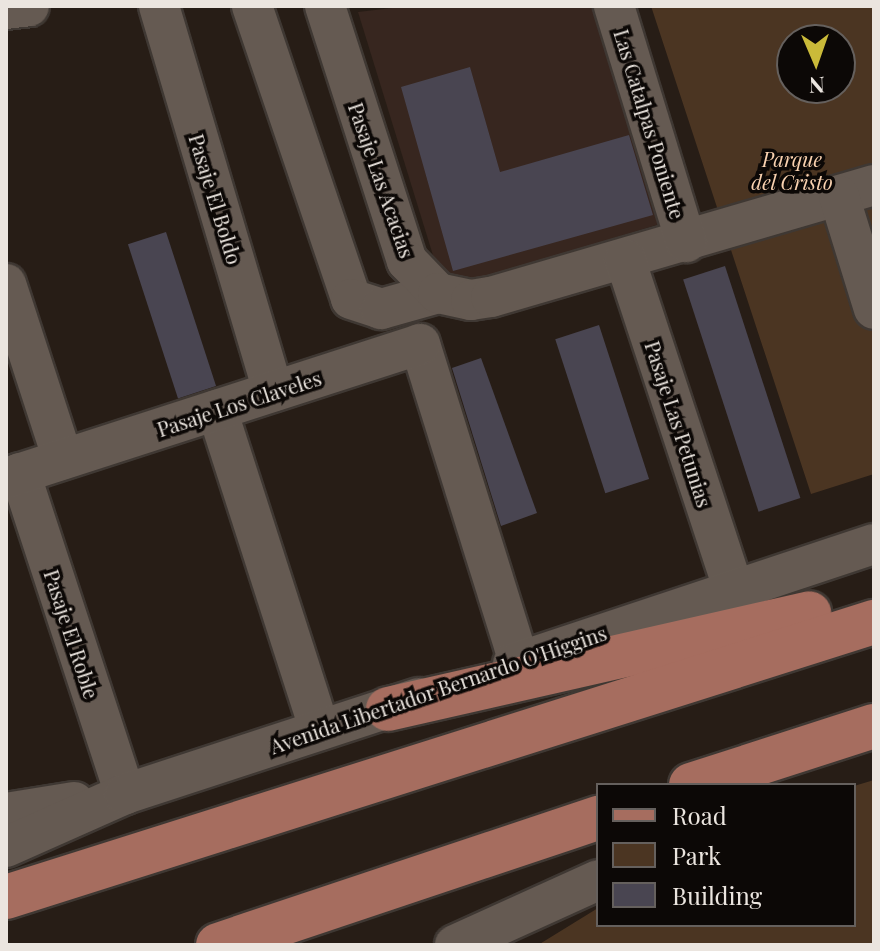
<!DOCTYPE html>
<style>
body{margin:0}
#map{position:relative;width:880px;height:951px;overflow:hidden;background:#271d16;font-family:"Playfair Display",serif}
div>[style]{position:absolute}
.education>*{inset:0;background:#37261f}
.green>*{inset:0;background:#4b3522}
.building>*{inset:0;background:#494551;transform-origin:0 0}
.roads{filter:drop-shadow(2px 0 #3f3833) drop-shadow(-2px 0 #3f3833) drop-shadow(0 2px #3f3833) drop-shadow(0 -2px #3f3833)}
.minor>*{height:40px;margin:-20px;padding:0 20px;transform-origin:20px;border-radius:20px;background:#655a52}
.major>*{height:44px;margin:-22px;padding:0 22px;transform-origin:22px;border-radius:22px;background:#a66d5f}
span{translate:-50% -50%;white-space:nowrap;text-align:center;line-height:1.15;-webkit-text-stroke:7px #0c0806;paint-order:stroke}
.street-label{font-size:20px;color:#ebe5df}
.park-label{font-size:20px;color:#fad2b0;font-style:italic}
.frame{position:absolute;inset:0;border:8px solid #ebe5df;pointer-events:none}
.legend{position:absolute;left:596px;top:783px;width:260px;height:144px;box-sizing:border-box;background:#0c0806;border:2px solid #65605d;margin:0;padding:10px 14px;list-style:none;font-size:24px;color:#ebe5df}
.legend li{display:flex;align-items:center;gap:16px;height:40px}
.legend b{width:40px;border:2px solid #65605d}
.north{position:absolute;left:776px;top:24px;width:80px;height:80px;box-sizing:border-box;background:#0c0806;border:2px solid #65605d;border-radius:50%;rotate:178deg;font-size:22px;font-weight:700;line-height:32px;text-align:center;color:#ebe5df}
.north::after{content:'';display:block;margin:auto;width:28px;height:36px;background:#caba39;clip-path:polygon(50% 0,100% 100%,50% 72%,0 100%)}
</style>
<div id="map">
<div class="education">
<i style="clip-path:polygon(409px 6px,594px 6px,663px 223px,457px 286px,440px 278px,358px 12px)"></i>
</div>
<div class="green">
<i style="clip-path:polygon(evenodd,651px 6px,874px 6px,874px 474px,811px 494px,651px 6px,792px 40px,840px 40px,840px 88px,792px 88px,792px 40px)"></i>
<i style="clip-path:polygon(874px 780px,874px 945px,538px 945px,598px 908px,598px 925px,854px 925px,854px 786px)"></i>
</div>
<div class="building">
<i style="clip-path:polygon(470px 67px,500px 172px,629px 135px,653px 215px,453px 271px,401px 87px)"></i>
<i style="left:166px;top:232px;width:162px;height:40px;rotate:72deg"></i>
<i style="left:725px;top:266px;width:244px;height:44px;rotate:72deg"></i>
<i style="left:599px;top:325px;width:162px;height:46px;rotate:72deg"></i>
<i style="clip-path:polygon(481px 358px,537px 513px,501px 526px,452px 368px)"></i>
</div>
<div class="roads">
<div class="minor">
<i style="left:159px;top:6px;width:402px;rotate:73.5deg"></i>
<i style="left:252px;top:6px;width:309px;rotate:71.3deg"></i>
<i style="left:351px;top:299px;width:32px;rotate:18deg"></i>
<i style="left:381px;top:309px;width:59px;rotate:-15.7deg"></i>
<i style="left:325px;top:6px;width:268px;rotate:72.2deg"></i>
<i style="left:407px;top:261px;width:45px;rotate:45.9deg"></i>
<i style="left:438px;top:293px;width:34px;rotate:12deg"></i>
<i style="left:471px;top:300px;width:20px;rotate:-9deg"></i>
<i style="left:491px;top:297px;width:399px;rotate:-16.3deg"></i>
<i style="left:614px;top:6px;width:247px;rotate:73deg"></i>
<i style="left:6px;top:9px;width:23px;rotate:-7deg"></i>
<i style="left:839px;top:196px;width:118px;rotate:72.8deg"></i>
<i style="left:625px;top:259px;width:346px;rotate:71.8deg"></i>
<i style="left:6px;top:284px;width:184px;rotate:72deg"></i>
<i style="left:420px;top:344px;width:333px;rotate:72.7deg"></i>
<i style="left:217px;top:410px;width:336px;rotate:72.2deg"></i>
<i style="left:20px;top:473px;width:338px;rotate:71.9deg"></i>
<i style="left:6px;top:478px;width:435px;rotate:-17.9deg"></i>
<i style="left:513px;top:664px;width:380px;rotate:-18.4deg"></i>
<i style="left:6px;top:813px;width:69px;rotate:-9.2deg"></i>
<i style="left:6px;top:847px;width:130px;rotate:-24deg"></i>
<i style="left:125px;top:794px;width:309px;rotate:-18.1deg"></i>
<i style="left:455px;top:945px;width:157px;rotate:-24.4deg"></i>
</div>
<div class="major">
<i style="left:388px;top:709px;width:432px;rotate:-12.8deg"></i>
<i style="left:691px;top:785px;width:192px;rotate:-17.9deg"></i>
<i style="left:6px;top:897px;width:911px;rotate:-17.58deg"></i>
<i style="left:218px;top:945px;width:401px;rotate:-18.5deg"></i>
</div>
</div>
<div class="street-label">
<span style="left:650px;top:124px;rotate:73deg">Las Catalpas Poniente</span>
<span style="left:382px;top:180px;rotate:71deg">Pasaje Las Acacias</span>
<span style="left:216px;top:199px;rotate:73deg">Pasaje El Boldo</span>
<span style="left:239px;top:403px;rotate:-18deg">Pasaje Los Claveles</span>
<span style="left:679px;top:424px;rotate:72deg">Pasaje Las Petunias</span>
<span style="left:72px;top:634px;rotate:72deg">Pasaje El Roble</span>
<span style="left:438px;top:689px;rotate:-19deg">Avenida Libertador Bernardo O'Higgins</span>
</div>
<div class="park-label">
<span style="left:792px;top:170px">Parque<br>del Cristo</span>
</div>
<div class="frame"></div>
<ul class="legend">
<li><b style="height:10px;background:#a66d5f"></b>Road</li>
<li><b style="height:22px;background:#4b3522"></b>Park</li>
<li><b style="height:22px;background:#494551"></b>Building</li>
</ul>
<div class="north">N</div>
</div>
